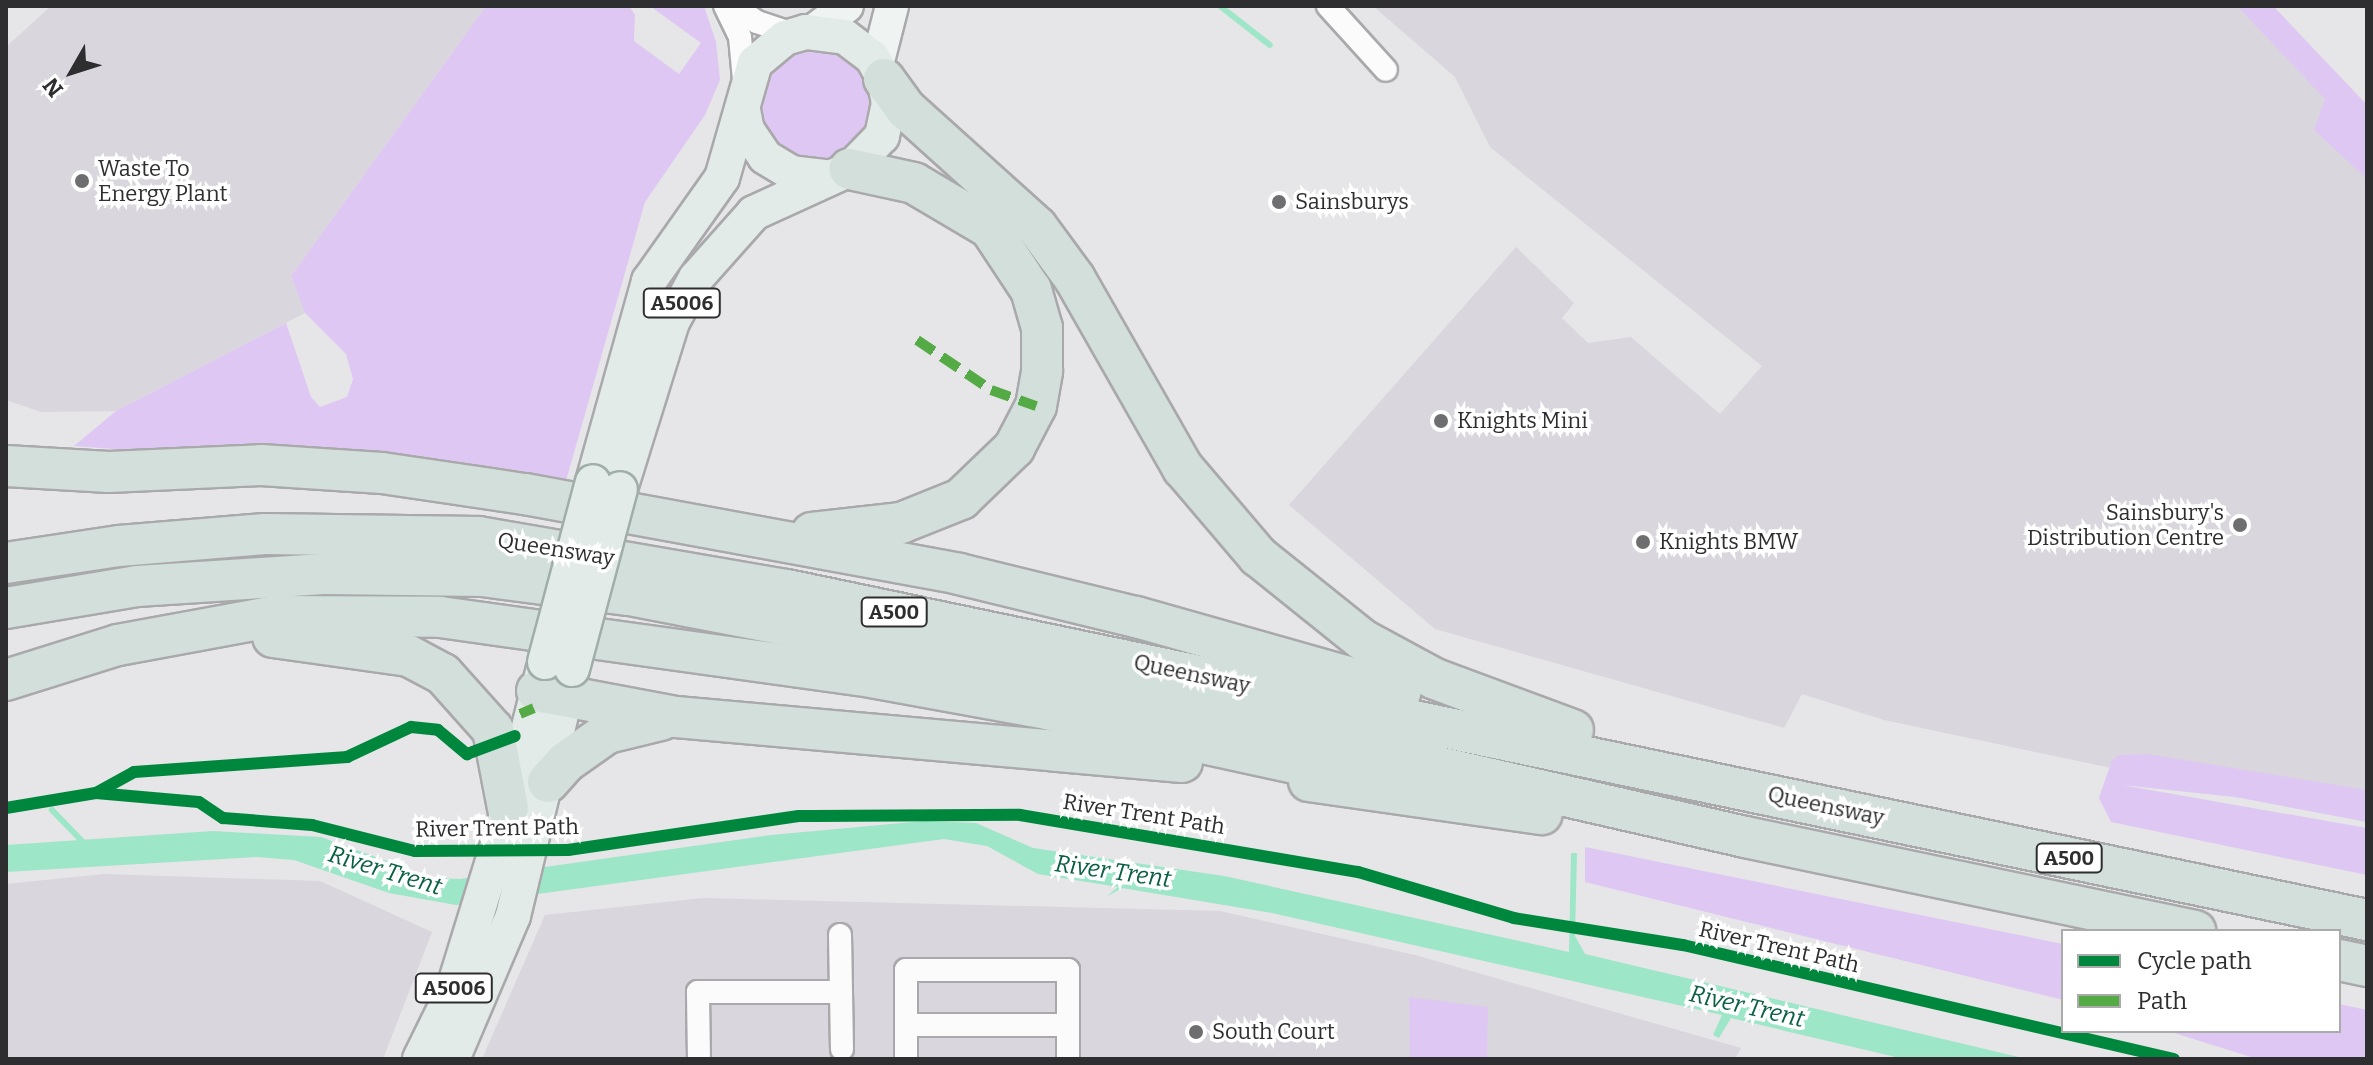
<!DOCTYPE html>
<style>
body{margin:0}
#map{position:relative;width:2373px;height:1065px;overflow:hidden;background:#e6e5e7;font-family:Bitter,serif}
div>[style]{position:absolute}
.built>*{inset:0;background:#d9d6dd}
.green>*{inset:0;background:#dec8f3}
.round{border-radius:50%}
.water>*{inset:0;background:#9de6c8}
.stream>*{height:6px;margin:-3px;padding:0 3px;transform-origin:3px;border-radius:3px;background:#9de6c8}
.roads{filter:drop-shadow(2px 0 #a9a8aa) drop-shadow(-2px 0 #a9a8aa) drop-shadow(0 2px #a9a8aa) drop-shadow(0 -2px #a9a8aa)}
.street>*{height:22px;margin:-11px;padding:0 11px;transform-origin:11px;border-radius:11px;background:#fbfbfb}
.secondary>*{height:32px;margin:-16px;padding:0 16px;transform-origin:16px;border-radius:16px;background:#eff3f1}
.primary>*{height:34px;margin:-17px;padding:0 17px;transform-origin:17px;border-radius:17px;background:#e3ebe8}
.highway>*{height:40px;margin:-20px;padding:0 20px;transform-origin:20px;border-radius:20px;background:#d2dfda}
.bridges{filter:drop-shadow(2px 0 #a0aea9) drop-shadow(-2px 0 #a0aea9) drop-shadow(0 2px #a0aea9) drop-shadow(0 -2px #a0aea9)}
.primary-bridge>*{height:34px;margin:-17px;padding:0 17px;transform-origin:17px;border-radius:17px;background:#e3ebe8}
.quiet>*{height:10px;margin-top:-5px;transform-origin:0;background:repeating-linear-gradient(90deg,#54ab45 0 20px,transparent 0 30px)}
.cycleway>*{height:12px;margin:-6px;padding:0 6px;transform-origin:6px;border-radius:6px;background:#00873e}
.dots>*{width:22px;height:22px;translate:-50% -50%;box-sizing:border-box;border:4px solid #fff;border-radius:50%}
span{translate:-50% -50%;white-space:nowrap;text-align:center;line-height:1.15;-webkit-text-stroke:7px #fff;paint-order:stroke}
.shield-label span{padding:2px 6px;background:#fff;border:2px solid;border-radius:6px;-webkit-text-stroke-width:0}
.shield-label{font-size:20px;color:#2e2d2f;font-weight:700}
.poi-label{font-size:22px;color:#2e2d2f}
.left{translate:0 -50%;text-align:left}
.right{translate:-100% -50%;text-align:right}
.street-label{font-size:22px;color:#2e2d2f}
.water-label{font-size:24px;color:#0b6044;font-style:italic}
.frame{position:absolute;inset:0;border:8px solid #2e2d2f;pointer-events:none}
.legend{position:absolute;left:2061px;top:929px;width:280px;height:104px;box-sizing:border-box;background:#fff;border:2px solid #ababac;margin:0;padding:10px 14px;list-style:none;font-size:24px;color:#2e2d2f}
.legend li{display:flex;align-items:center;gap:16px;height:40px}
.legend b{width:40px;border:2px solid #ababac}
.north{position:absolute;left:32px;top:32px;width:80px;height:80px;-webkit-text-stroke:6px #fff;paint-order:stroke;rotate:231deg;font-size:22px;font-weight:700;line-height:32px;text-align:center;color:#2e2d2f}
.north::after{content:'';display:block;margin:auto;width:28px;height:36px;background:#2e2d2f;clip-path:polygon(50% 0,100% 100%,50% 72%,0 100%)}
</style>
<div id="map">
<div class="built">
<i style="clip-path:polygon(51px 6px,486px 6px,291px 276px,305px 313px,116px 411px,41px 412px,6px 400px,6px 47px)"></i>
<i style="clip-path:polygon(1373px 6px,2273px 6px,2367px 105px,2367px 822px,1884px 720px,1802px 694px,1784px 728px,1435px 629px,1289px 505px,1516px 247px,1574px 303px,1562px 318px,1588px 343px,1631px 337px,1720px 414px,1762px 366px,1490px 147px,1455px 77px)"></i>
<i style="clip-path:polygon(104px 874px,320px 881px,432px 932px,383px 1059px,6px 1059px,6px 884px)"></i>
<i style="clip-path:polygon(703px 898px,1220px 911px,1415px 955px,1741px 1048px,1735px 1059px,482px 1059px,545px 915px)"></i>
</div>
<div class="green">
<i style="clip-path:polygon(486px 6px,629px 6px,635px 15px,634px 41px,679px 74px,701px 43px,650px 6px,704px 6px,716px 42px,720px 80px,705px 115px,645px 202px,566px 481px,239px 444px,128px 450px,74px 446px,116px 411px,286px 323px,311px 397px,320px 407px,347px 397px,353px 379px,346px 354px,305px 313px,291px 276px)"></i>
<i style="clip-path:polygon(2237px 6px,2273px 6px,2367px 105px,2367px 179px,2314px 130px,2325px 99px)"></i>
<i class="round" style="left:759px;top:47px;width:114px;height:114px"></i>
<i style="clip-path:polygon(2148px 754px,2367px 790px,2367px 822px,2235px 797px,2122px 785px,2367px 828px,2367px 875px,2111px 822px,2099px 798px,2112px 760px,2119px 755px)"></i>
<i style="clip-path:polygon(1585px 847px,2063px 944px,2063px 1000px,1585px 882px)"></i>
<i style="clip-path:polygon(1409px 997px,1488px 1007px,1487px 1059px,1410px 1059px)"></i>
<i style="clip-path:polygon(2339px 1004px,2367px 1010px,2367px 1059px,2257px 1059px,2168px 1031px,2339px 1031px)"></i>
</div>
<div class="water">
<i style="clip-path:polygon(924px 821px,976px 823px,1033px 848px,1224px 876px,1569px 952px,1571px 853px,1577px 853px,1575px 936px,1585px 954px,2027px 1059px,1904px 1059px,1731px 1018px,1719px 1038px,1713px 1035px,1722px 1015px,1272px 913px,1122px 888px,1106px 897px,1118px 887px,1038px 874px,987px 846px,944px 839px,456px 905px,389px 893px,294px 860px,257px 857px,6px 872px,6px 845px,213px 831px,321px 837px,433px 878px,460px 879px,771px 835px)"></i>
</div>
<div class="stream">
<i style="left:1220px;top:6px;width:63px;rotate:38deg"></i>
<i style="left:52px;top:810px;width:42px;rotate:46deg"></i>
</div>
<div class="roads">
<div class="street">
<i style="left:725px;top:6px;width:34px;rotate:64deg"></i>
<i style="left:740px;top:37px;width:43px;rotate:84.7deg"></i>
<i style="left:734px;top:6px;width:28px;rotate:35deg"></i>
<i style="left:757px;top:22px;width:41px;rotate:18.4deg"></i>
<i style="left:1328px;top:6px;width:86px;rotate:47.8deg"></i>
<i style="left:840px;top:935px;width:114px;rotate:89deg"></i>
<i style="left:906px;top:1025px;width:162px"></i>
<i style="left:699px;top:1059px;width:67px;rotate:-90.9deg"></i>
<i style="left:698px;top:992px;width:143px"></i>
<i style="left:906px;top:1059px;width:89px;rotate:-90deg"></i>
<i style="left:906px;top:970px;width:162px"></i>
<i style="left:1068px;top:970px;width:89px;rotate:90deg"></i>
</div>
<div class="secondary">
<i style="left:813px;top:31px;width:42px;rotate:-36.3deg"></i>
<i style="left:877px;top:65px;width:61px;rotate:-75.7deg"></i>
</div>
<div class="primary">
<i style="left:743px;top:110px;width:20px;rotate:79deg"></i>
<i style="left:747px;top:130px;width:32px;rotate:56deg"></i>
<i style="left:765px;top:157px;width:31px;rotate:31deg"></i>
<i style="left:792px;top:173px;width:34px;rotate:7deg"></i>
<i style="left:593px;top:482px;width:209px;rotate:-74.4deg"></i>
<i style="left:649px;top:281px;width:126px;rotate:-54.7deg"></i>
<i style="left:722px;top:178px;width:120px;rotate:-74deg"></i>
<i style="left:755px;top:63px;width:39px;rotate:-40deg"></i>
<i style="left:785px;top:38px;width:22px;rotate:-16deg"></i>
<i style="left:806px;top:32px;width:39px;rotate:7deg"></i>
<i style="left:845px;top:37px;width:34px;rotate:37deg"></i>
<i style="left:872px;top:57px;width:25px;rotate:61deg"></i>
<i style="left:884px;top:79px;width:25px;rotate:78deg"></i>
<i style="left:889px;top:103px;width:34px;rotate:102deg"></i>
<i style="left:882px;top:136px;width:46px;rotate:134.1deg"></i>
<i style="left:850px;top:169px;width:106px;rotate:155.4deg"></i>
<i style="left:754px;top:213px;width:87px;rotate:131.7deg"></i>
<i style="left:696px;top:278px;width:50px;rotate:118.6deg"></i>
<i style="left:672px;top:322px;width:175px;rotate:107.3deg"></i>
<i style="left:420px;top:1059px;width:72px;rotate:-63.8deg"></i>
<i style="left:452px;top:994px;width:184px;rotate:-72.9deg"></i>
<i style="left:506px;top:818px;width:155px;rotate:-75.8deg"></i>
<i style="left:452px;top:1059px;width:155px;rotate:-66.9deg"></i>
<i style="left:513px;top:916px;width:250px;rotate:-76.6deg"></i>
</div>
<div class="highway">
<i style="left:884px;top:79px;width:37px;rotate:54deg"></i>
<i style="left:906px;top:109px;width:176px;rotate:42deg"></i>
<i style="left:1037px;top:227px;width:64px;rotate:53.8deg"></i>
<i style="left:1075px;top:279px;width:218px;rotate:60.3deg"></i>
<i style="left:1183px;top:468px;width:116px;rotate:49.6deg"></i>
<i style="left:1258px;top:556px;width:134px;rotate:38.7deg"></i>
<i style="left:1363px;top:640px;width:82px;rotate:28.4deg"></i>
<i style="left:1435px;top:679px;width:147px;rotate:20.3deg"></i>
<i style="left:6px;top:466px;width:103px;rotate:3.3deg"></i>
<i style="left:109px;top:472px;width:152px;rotate:-2.6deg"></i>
<i style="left:261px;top:465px;width:121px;rotate:3.8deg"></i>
<i style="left:382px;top:473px;width:145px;rotate:8.4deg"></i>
<i style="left:525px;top:494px;width:441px;rotate:10.4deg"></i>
<i style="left:959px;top:574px;width:182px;rotate:13.7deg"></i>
<i style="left:1136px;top:617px;width:275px;rotate:15.8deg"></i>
<i style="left:812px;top:533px;width:90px;rotate:-6.4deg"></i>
<i style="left:901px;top:523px;width:65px;rotate:-21.8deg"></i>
<i style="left:961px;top:499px;width:74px;rotate:-43.9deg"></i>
<i style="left:1014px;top:448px;width:47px;rotate:-62.4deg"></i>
<i style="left:1036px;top:406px;width:36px;rotate:-80deg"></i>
<i style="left:1042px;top:371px;width:43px;rotate:-90deg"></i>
<i style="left:1042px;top:328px;width:40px;rotate:-106deg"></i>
<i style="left:1031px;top:290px;width:74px;rotate:-123.5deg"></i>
<i style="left:990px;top:228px;width:88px;rotate:-149.4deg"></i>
<i style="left:914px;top:183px;width:66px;rotate:-167.7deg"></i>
<i style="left:6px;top:563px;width:114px;rotate:-8.6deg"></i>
<i style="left:119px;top:546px;width:146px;rotate:-4.7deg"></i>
<i style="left:265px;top:534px;width:214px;rotate:0.8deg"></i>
<i style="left:479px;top:537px;width:313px;rotate:9.8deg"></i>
<i style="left:787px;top:590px;width:1614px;rotate:11.8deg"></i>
<i style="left:6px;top:608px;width:133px;rotate:-9.5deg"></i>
<i style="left:137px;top:586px;width:187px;rotate:-3.7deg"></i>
<i style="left:324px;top:574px;width:158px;rotate:0.7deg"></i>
<i style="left:482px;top:576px;width:148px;rotate:7.4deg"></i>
<i style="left:629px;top:595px;width:360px;rotate:10.9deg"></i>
<i style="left:983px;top:663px;width:782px;rotate:12.86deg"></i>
<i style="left:1745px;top:837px;width:460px;rotate:11.8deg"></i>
<i style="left:273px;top:637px;width:137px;rotate:8deg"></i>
<i style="left:409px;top:656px;width:38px;rotate:28deg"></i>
<i style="left:443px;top:674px;width:75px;rotate:48.2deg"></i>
<i style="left:493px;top:730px;width:79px;rotate:79.1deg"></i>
<i style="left:6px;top:680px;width:117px;rotate:-17.4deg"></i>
<i style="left:118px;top:645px;width:161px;rotate:-10.4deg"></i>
<i style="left:276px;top:616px;width:164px;rotate:0.3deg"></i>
<i style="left:440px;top:617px;width:423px;rotate:7.9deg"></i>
<i style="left:859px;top:675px;width:195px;rotate:10.3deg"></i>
<i style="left:1051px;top:710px;width:296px;rotate:12.3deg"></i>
<i style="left:537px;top:691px;width:141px;rotate:10.6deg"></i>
<i style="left:676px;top:717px;width:508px;rotate:5.08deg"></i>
<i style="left:1309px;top:781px;width:235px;rotate:8.1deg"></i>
<i style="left:548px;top:782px;width:27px;rotate:-48deg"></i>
<i style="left:566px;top:762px;width:50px;rotate:-35.3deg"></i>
<i style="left:607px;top:733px;width:56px;rotate:-13.5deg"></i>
<i style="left:2339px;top:960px;width:29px;rotate:12deg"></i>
</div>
</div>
<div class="bridges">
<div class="primary-bridge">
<i style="left:545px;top:662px;width:186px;rotate:-75.1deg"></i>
<i style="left:572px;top:669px;width:186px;rotate:-75.1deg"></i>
</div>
</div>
<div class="quiet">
<i style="left:917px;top:340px;width:89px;rotate:34deg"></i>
<i style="left:991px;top:390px;width:48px;rotate:19.6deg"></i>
<i style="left:520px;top:714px;width:15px;rotate:-23deg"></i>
</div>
<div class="cycleway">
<i style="left:96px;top:793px;width:43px;rotate:-28.9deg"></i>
<i style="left:134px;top:772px;width:214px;rotate:-4deg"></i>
<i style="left:347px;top:757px;width:71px;rotate:-25.1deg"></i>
<i style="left:411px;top:727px;width:27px;rotate:6deg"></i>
<i style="left:438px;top:730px;width:38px;rotate:40deg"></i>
<i style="left:467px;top:754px;width:51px;rotate:-20.6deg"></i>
<i style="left:6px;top:808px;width:91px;rotate:-9.5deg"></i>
<i style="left:96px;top:793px;width:103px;rotate:5deg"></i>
<i style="left:199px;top:802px;width:29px;rotate:34deg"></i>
<i style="left:223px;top:818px;width:89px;rotate:4.5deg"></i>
<i style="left:312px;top:825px;width:106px;rotate:14.2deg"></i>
<i style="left:415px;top:851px;width:153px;rotate:-0.4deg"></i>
<i style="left:568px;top:850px;width:233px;rotate:-8.4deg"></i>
<i style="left:799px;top:816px;width:221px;rotate:-0.3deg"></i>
<i style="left:1020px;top:815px;width:343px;rotate:9.6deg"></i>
<i style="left:1358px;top:872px;width:163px;rotate:16.4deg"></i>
<i style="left:1514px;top:918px;width:171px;rotate:9.1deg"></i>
<i style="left:1683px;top:945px;width:504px;rotate:13.07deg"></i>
</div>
<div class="dots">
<i style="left:82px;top:181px;background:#6e6d6f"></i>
<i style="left:1279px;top:202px;background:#6e6d6f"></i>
<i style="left:1441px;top:421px;background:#6e6d6f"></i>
<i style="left:2240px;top:525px;background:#6e6d6f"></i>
<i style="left:1643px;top:542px;background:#6e6d6f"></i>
<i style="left:1196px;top:1032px;background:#6e6d6f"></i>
</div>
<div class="shield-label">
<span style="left:682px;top:303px">A5006</span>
<span style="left:894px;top:612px">A500</span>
<span style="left:2069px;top:858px">A500</span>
<span style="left:454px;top:988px">A5006</span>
</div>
<div class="poi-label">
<span class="left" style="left:98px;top:181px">Waste To<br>Energy Plant</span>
<span class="left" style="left:1295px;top:202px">Sainsburys</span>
<span class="left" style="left:1457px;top:421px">Knights Mini</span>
<span class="right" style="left:2224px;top:525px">Sainsbury's<br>Distribution Centre</span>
<span class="left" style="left:1659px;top:542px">Knights BMW</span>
<span class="left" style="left:1212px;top:1032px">South Court</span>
</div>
<div class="street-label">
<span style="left:556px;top:549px;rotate:9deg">Queensway</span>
<span style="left:1192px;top:674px;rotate:12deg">Queensway</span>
<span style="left:1826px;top:806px;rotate:12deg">Queensway</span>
<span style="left:1144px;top:814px;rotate:9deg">River Trent Path</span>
<span style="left:497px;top:828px;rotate:-1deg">River Trent Path</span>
<span style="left:1779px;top:947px;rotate:13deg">River Trent Path</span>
</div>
<div class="water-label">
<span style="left:385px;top:871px;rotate:17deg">River Trent</span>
<span style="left:1113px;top:872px;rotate:8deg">River Trent</span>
<span style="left:1747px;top:1007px;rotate:13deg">River Trent</span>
</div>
<div class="frame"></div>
<ul class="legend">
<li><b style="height:10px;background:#00873e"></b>Cycle path</li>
<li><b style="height:10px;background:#54ab45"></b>Path</li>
</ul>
<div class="north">N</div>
</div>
